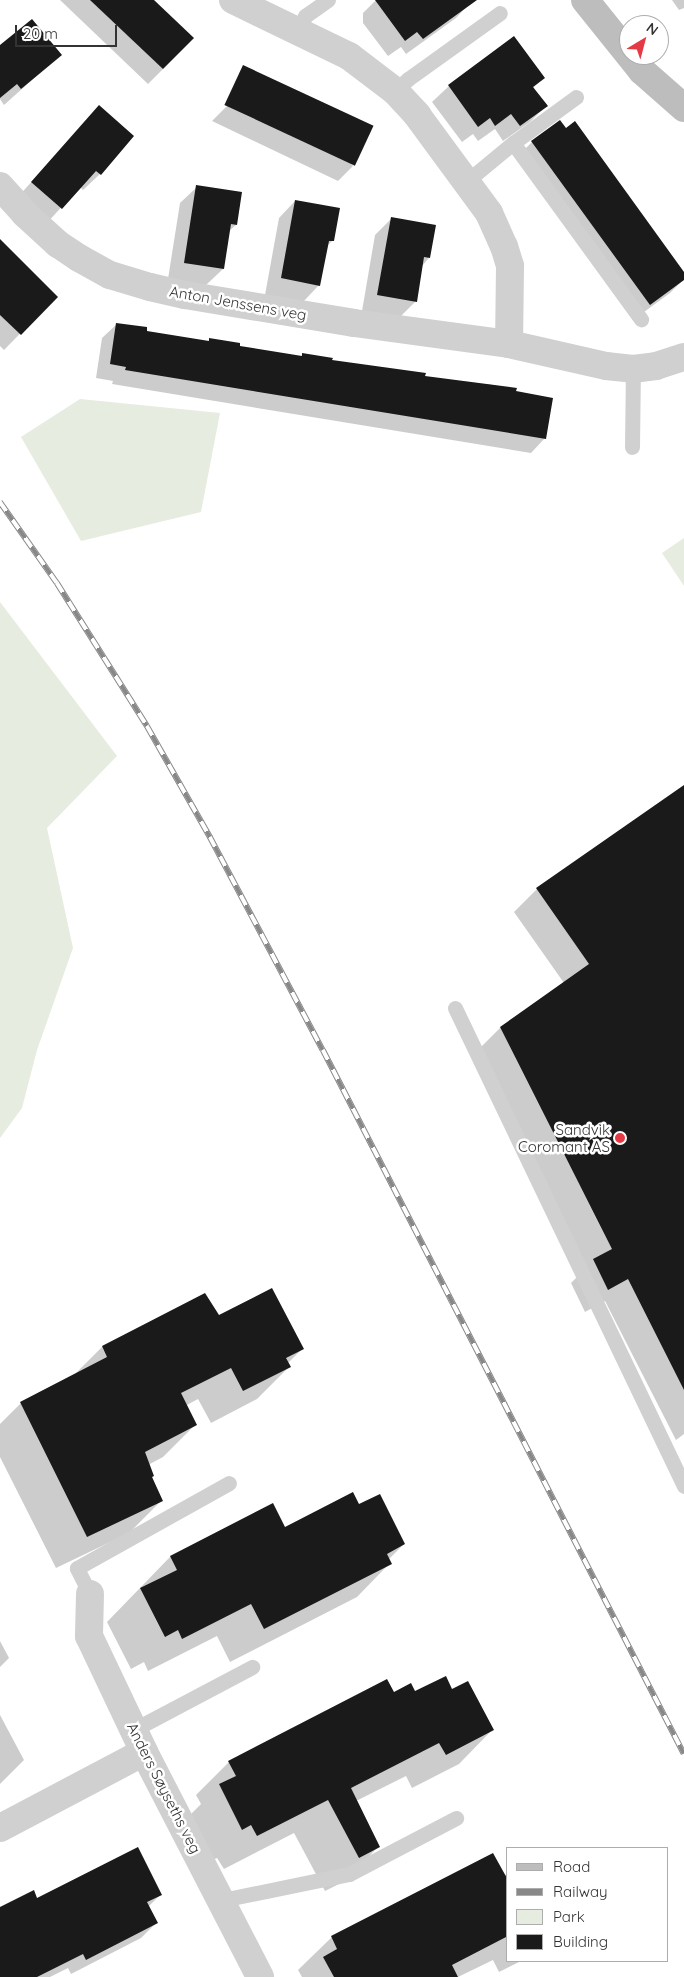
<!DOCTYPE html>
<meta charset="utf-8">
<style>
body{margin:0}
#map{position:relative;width:684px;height:1977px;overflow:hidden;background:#fff;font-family:Quicksand,sans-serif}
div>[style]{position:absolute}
.green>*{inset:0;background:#e6ecdf}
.shadow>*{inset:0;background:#0003}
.building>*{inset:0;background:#1a1a1a;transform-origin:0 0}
.lane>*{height:15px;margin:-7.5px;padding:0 7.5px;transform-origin:7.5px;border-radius:7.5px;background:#d0d0d0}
.street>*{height:28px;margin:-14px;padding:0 14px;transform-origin:14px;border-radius:14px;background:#d0d0d0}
.secondary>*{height:28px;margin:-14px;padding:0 14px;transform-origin:14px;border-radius:14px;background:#bdbdbd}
.rail>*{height:5.5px;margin-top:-2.75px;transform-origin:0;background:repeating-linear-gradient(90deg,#fff 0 11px,#888 0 22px);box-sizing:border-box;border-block:1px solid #888}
.dots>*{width:14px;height:14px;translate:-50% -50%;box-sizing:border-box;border:2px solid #fff;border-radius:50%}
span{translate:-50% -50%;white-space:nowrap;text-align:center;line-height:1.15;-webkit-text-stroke:5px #fff;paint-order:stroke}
.street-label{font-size:15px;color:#333}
.poi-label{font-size:15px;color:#333}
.right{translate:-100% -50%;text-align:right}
.legend{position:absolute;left:506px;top:1847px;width:162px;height:115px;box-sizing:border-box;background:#fff;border:1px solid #adadad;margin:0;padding:6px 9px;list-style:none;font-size:15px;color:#333}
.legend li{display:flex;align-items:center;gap:10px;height:25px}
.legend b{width:25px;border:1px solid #adadad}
.north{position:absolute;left:619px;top:15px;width:50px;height:50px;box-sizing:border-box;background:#fff;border:1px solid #adadad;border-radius:50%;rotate:37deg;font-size:14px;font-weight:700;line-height:20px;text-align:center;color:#333}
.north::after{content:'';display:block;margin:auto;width:18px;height:22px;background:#e63946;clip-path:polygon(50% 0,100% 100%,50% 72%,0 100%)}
.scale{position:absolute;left:15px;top:25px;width:102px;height:22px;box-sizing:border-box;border:2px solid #333;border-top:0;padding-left:6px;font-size:15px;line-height:18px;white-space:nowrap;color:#333;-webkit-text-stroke:4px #fff;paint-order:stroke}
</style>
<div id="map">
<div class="green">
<i style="clip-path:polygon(80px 399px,220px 413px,201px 512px,81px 541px,21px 437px)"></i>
<i style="clip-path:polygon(684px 538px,684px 586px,662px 553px)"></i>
<i style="clip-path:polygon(0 602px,117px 756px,47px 828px,73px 948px,37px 1050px,22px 1108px,0 1138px)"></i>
</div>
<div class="shadow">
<i style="clip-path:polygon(60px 0,152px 0,163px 69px,148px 84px)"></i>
<i style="clip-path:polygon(376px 0,471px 0,472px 1px,456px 18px,406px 54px,401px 47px,388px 56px,363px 23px,363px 13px)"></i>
<i style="clip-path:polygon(672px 0,684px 0,684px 8px,679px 10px)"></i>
<i style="clip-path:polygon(0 47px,60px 55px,4px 105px,0 99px)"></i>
<i style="clip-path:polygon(267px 77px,353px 166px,338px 181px,212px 121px,226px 107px)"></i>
<i style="clip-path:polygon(543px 78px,533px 88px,547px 105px,530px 122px,503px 141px,495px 129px,478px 141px,473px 134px,462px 142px,432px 102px,449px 86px)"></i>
<i style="clip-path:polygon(99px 107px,133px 136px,100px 174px,83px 190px,80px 187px,45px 225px,16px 199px)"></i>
<i style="clip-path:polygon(532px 142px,684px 274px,684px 279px,670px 293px,633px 320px,516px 158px)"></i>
<i style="clip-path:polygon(197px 187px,236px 225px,228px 232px,223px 269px,206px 285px,168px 279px,180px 203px)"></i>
<i style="clip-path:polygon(295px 201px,332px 241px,326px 247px,319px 285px,303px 302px,265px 295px,279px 218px)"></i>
<i style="clip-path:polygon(391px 219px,429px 258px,422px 266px,416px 301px,399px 318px,362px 311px,375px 235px)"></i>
<i style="clip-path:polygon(0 241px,56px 297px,4px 350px,0 346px)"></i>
<i style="clip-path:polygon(117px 324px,145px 332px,207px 342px,210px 339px,238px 347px,300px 357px,303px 354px,331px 362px,424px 377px,484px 386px,487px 384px,516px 389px,515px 392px,545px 438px,531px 453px,112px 384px,113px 381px,96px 378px,102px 338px)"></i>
<i style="clip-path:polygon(684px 786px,684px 1434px,676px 1440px,605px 1301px,585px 1312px,571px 1283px,587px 1267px,477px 1051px,500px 1028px,564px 983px,514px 912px,537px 889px)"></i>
<i style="clip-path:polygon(204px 1294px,218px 1317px,302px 1349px,287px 1364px,289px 1367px,257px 1399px,211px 1423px,198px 1399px,185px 1406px,195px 1425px,163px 1457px,148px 1465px,161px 1501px,129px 1533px,56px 1568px,0 1457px,0 1424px,21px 1403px,74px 1375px,102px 1347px)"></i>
<i style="clip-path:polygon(272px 1505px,284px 1529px,359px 1506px,404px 1544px,388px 1560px,390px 1563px,357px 1597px,230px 1662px,217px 1636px,148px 1671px,144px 1662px,131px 1669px,107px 1622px,170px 1557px)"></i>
<i style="clip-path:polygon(0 1641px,9px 1658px,0 1667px)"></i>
<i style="clip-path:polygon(452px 1691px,492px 1730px,459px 1764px,412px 1788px,406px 1776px,356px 1801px,378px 1847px,345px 1881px,325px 1891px,294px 1833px,224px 1869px,217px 1858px,208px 1862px,186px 1819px,201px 1804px,196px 1795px,229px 1762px,393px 1693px)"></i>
<i style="clip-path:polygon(0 1715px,24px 1760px,0 1784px)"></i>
<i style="clip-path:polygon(508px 1874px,508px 1961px,521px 1961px,499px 1972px,493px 1960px,458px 1977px,302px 1977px,298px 1970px,332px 1937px)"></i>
<i style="clip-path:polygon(161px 1894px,148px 1907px,156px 1923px,141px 1938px,71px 1974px,68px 1968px,50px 1977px,0 1977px,0 1908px,37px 1899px)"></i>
</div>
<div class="building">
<i style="clip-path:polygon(90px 0,154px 0,194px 38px,163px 69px)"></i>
<i style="clip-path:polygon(375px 0,477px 0,423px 39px,417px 32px,405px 41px)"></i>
<i style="clip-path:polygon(32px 19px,62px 55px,21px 89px,17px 84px,0 98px,0 45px)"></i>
<i style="clip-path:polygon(514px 36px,545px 78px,533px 87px,548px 106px,520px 126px,511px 114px,495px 126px,490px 118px,478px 127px,448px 85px)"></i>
<i style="left:243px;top:65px;width:144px;height:44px;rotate:25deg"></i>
<i style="clip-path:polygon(99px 105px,134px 136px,101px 175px,96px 171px,62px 209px,31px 182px)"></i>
<i style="clip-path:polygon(560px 120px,566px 128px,575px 121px,684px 272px,684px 280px,650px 305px,531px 141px)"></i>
<i style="clip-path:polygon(196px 185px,242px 192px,237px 225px,231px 224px,224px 269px,184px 263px)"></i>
<i style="clip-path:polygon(295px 200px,340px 208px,334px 241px,329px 241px,320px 286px,281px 278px)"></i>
<i style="clip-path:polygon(391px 217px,436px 225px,430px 258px,424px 257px,417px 302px,377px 295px)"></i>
<i style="clip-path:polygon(0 239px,58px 297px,21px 335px,0 315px)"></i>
<i style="clip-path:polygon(116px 323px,147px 327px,147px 331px,209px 341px,209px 338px,240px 343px,240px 346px,302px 356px,302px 353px,333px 358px,332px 360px,426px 373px,425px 376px,517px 388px,516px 391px,553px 398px,546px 439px,125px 370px,126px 367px,110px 364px)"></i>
<i style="clip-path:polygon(684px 785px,684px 1390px,628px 1279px,608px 1290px,593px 1259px,612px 1249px,500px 1027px,589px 964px,536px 888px)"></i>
<i style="clip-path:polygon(272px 1288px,304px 1349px,286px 1358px,291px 1367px,243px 1391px,231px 1368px,181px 1393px,197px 1425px,145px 1452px,154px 1476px,152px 1477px,163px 1501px,87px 1537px,20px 1402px,107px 1357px,102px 1346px,205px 1293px,219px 1315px)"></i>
<i style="clip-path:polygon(353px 1492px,359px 1504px,380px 1494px,405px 1544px,387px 1554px,392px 1564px,264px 1629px,251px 1604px,182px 1639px,178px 1630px,165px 1637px,140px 1588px,177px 1570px,170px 1556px,273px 1503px,285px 1527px)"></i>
<i style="clip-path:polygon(446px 1676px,452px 1689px,468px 1681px,494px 1730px,446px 1755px,439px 1743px,351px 1788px,380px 1847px,359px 1858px,328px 1800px,257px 1836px,251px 1825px,242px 1830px,219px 1784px,236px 1776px,228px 1761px,387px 1679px,394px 1692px,411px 1683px,415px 1691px)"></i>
<i style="clip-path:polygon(138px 1847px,162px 1895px,147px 1902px,158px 1923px,86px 1960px,83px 1954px,37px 1977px,0 1977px,0 1907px,34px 1890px,37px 1898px)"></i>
<i style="clip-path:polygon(493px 1853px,508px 1880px,508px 1936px,452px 1965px,458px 1977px,334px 1977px,323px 1957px,337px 1949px,331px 1936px)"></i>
</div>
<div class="lane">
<i style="left:297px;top:32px;width:18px;rotate:-63deg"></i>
<i style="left:305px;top:16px;width:28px;rotate:-35deg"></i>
<i style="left:395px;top:91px;width:18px;rotate:-43deg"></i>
<i style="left:408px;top:79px;width:113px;rotate:-35.7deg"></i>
<i style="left:513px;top:143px;width:218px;rotate:54deg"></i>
<i style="left:467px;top:181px;width:60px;rotate:-39.6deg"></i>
<i style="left:513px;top:143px;width:78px;rotate:-36.1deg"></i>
<i style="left:632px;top:447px;width:78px;rotate:-89.3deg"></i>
<i style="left:455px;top:1008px;width:530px;rotate:64.4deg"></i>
<i style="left:90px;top:1594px;width:29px;rotate:-117deg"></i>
<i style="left:77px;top:1568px;width:174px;rotate:-29.2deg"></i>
<i style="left:133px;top:1730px;width:135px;rotate:-27.9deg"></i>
<i style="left:222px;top:1900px;width:130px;rotate:-11.6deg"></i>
<i style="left:349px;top:1874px;width:121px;rotate:-27.6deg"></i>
</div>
<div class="street">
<i style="left:233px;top:0;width:129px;rotate:25.8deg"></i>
<i style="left:349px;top:56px;width:58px;rotate:37.3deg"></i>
<i style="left:395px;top:91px;width:33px;rotate:47deg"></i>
<i style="left:417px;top:115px;width:122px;rotate:53.7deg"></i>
<i style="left:489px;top:213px;width:36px;rotate:66deg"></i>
<i style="left:504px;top:246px;width:21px;rotate:73deg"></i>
<i style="left:510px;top:266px;width:78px;rotate:90.7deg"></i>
<i style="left:0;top:186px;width:38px;rotate:48deg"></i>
<i style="left:25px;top:214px;width:45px;rotate:42.3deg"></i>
<i style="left:58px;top:244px;width:25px;rotate:34deg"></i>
<i style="left:79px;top:258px;width:35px;rotate:29deg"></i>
<i style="left:110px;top:275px;width:42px;rotate:16.7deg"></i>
<i style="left:150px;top:287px;width:36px;rotate:13deg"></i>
<i style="left:185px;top:295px;width:171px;rotate:9.4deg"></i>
<i style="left:354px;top:323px;width:156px;rotate:7.7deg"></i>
<i style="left:509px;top:344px;width:99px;rotate:12.8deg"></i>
<i style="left:606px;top:366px;width:27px;rotate:6deg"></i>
<i style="left:633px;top:369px;width:23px;rotate:-7deg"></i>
<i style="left:656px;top:366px;width:29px;rotate:-18deg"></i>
<i style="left:90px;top:1594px;width:42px;rotate:91.4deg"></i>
<i style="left:89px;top:1636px;width:128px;rotate:64.6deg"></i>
<i style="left:144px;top:1752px;width:253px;rotate:62.7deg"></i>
<i style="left:0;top:1828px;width:163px;rotate:-27.8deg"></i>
</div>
<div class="secondary">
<i style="left:585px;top:0;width:91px;rotate:51.2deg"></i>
<i style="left:642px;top:71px;width:56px;rotate:41.4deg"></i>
</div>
<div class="rail">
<i style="left:0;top:502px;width:99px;rotate:54.9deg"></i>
<i style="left:57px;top:583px;width:169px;rotate:57.8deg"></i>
<i style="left:147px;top:726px;width:128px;rotate:60.4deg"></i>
<i style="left:210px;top:837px;width:241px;rotate:62.1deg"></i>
<i style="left:323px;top:1050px;width:791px;rotate:62.85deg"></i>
</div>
<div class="dots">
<i style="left:620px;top:1138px;background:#e63946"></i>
</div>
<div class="street-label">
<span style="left:238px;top:303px;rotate:10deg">Anton Jenssens veg</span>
<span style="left:164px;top:1788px;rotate:63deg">Anders Søyseths veg</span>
</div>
<div class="poi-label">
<span class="right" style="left:610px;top:1138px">Sandvik<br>Coromant AS</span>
</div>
<ul class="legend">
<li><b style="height:6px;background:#bdbdbd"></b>Road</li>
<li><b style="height:6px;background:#888"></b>Railway</li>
<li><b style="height:14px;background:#e6ecdf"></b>Park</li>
<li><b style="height:14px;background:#1a1a1a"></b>Building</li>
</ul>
<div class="north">N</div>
<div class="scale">20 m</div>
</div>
